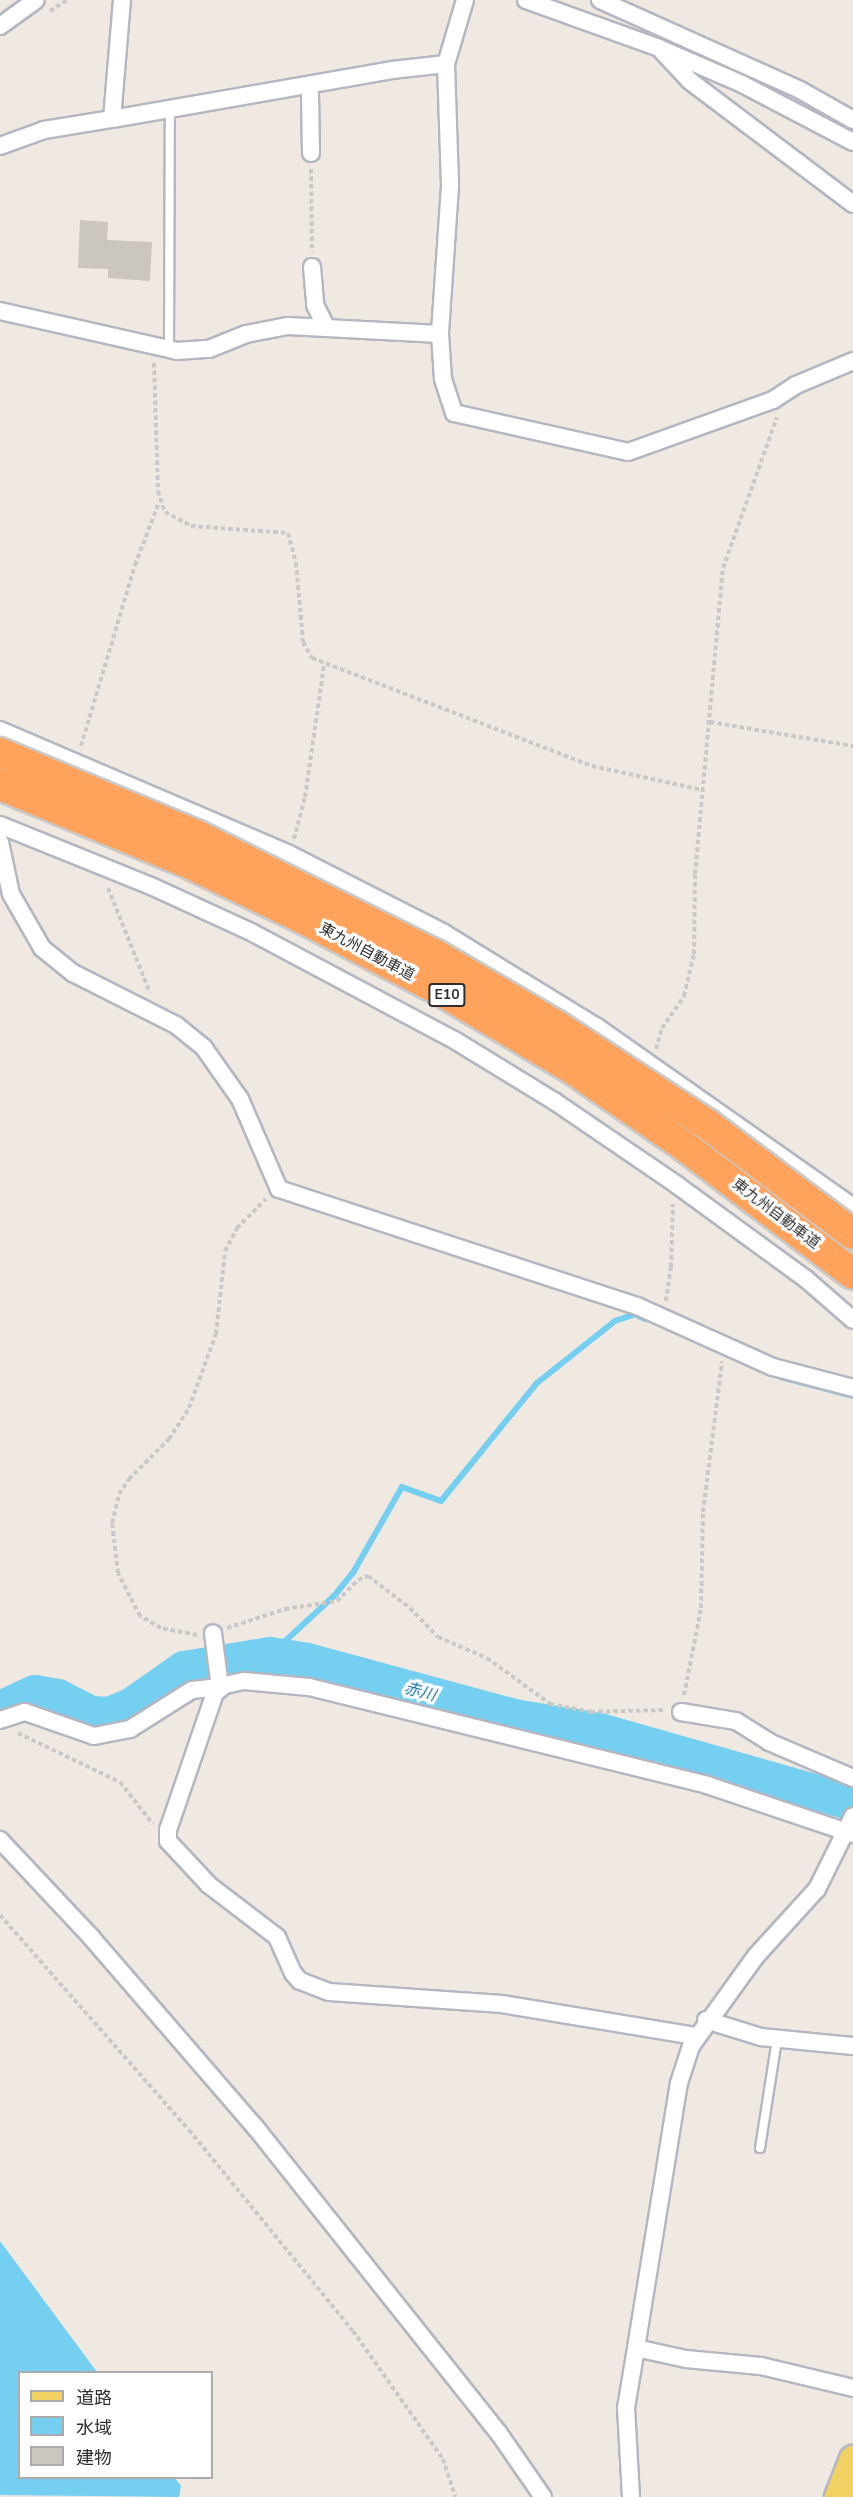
<!DOCTYPE html>
<meta charset="utf-8">
<style>
body{margin:0}
#map{position:relative;width:853px;height:2497px;overflow:hidden;background:#efe9e1;font-family:"Nunito Sans","Noto Sans JP",sans-serif}
div>[style]{position:absolute}
.water>*{inset:0;background:#75cff0}
.stream>*{height:6px;margin:-3px;padding:0 3px;transform-origin:3px;border-radius:3px;background:#75cff0}
.river>*{height:36px;margin:-18px;padding:0 18px;transform-origin:18px;border-radius:18px;background:#75cff0}
.building>*{inset:0;background:#cbc7bf}
.path>*{height:4px;margin-top:-2px;transform-origin:0;background:repeating-linear-gradient(90deg,#c9c9c9 0 4.5px,transparent 0 7.5px)}
.roads{filter:drop-shadow(2px 0 #b4b7c1) drop-shadow(-2px 0 #b4b7c1) drop-shadow(0 2px #b4b7c1) drop-shadow(0 -2px #b4b7c1)}
.service>*{height:8px;margin:-4px;padding:0 4px;transform-origin:4px;border-radius:4px;background:#fff}
.minor>*{height:16px;margin:-8px;padding:0 8px;transform-origin:8px;border-radius:8px;background:#fff}
.primary>*{height:26px;margin:-13px;padding:0 13px;transform-origin:13px;border-radius:13px;background:#f2d163}
.bridges{filter:drop-shadow(2px 0 #c9c9c9) drop-shadow(-2px 0 #c9c9c9) drop-shadow(0 2px #c9c9c9) drop-shadow(0 -2px #c9c9c9)}
.motorway-bridge>*{height:30px;margin:-15px;padding:0 15px;transform-origin:15px;border-radius:15px;background:#ffa35c}
span{translate:-50% -50%;white-space:nowrap;text-align:center;line-height:1.15;-webkit-text-stroke:6px #fff;paint-order:stroke}
.shield-label span{padding:2px 4px;background:#fff;border:2px solid;border-radius:4px;-webkit-text-stroke-width:0}
.shield-label{font-size:14px;color:#2e2e2e;font-weight:700}
.street-label{font-size:15px;color:#2e2e2e}
.water-label{font-size:16px;color:#0d6fa3;font-style:italic}
.legend{position:absolute;left:18px;top:2371px;width:195px;height:108px;box-sizing:border-box;background:#fff;border:2px solid #ababab;margin:0;padding:8px 10px;list-style:none;font-size:18px;color:#2e2e2e}
.legend li{display:flex;align-items:center;gap:12px;height:30px}
.legend b{width:30px;border:2px solid #ababab}
</style>
<div id="map">
<div class="water">
<i style="clip-path:polygon(0 2241px,97px 2372px,20px 2372px,20px 2478px,175px 2478px,181px 2486px,179px 2497px,0 2495px)"></i>
</div>
<div class="stream">
<i style="left:781px;top:1377px;width:74px;rotate:14.8deg"></i>
<i style="left:270px;top:1655px;width:87px;rotate:-42.7deg"></i>
<i style="left:334px;top:1596px;width:32px;rotate:-51deg"></i>
<i style="left:354px;top:1571px;width:97px;rotate:-60.3deg"></i>
<i style="left:402px;top:1487px;width:41px;rotate:19.7deg"></i>
<i style="left:441px;top:1501px;width:152px;rotate:-50.9deg"></i>
<i style="left:537px;top:1383px;width:100px;rotate:-38.5deg"></i>
<i style="left:615px;top:1321px;width:21px;rotate:-19deg"></i>
<i style="left:635px;top:1314px;width:11px;rotate:27deg"></i>
</div>
<div class="river">
<i style="left:0;top:1709px;width:38px;rotate:-25deg"></i>
<i style="left:35px;top:1693px;width:23px;rotate:10deg"></i>
<i style="left:58px;top:1697px;width:38px;rotate:27deg"></i>
<i style="left:92px;top:1714px;width:17px;rotate:3deg"></i>
<i style="left:109px;top:1715px;width:24px;rotate:-22deg"></i>
<i style="left:131px;top:1706px;width:65px;rotate:-34.9deg"></i>
<i style="left:184px;top:1669px;width:87px;rotate:-9.2deg"></i>
<i style="left:270px;top:1655px;width:37px;rotate:9deg"></i>
<i style="left:307px;top:1661px;width:214px;rotate:15.1deg"></i>
<i style="left:514px;top:1717px;width:87px;rotate:9.2deg"></i>
<i style="left:600px;top:1731px;width:263px;rotate:15.9deg"></i>
</div>
<div class="building">
<i style="clip-path:polygon(80px 220px,108px 222px,107px 240px,152px 242px,150px 281px,108px 278px,108px 269px,78px 268px)"></i>
</div>
<div class="path">
<i style="left:50px;top:11px;width:20px;rotate:-33deg"></i>
<i style="left:311px;top:169px;width:83px;rotate:89.3deg"></i>
<i style="left:154px;top:363px;width:128px;rotate:88.2deg"></i>
<i style="left:158px;top:491px;width:22px;rotate:72deg"></i>
<i style="left:165px;top:512px;width:30px;rotate:28deg"></i>
<i style="left:191px;top:526px;width:97px;rotate:4.1deg"></i>
<i style="left:288px;top:533px;width:31px;rotate:75deg"></i>
<i style="left:296px;top:563px;width:79px;rotate:84.9deg"></i>
<i style="left:303px;top:642px;width:18px;rotate:61deg"></i>
<i style="left:312px;top:658px;width:300px;rotate:21.1deg"></i>
<i style="left:592px;top:766px;width:113px;rotate:12.3deg"></i>
<i style="left:710px;top:722px;width:145px;rotate:9.5deg"></i>
<i style="left:81px;top:746px;width:189px;rotate:-73.4deg"></i>
<i style="left:135px;top:565px;width:67px;rotate:-69.1deg"></i>
<i style="left:294px;top:839px;width:43px;rotate:-75.3deg"></i>
<i style="left:305px;top:797px;width:133px;rotate:-81.8deg"></i>
<i style="left:108px;top:888px;width:113px;rotate:68.2deg"></i>
<i style="left:656px;top:1049px;width:22px;rotate:-74deg"></i>
<i style="left:662px;top:1028px;width:39px;rotate:-55deg"></i>
<i style="left:684px;top:996px;width:43px;rotate:-76.6deg"></i>
<i style="left:694px;top:954px;width:80px;rotate:-89.3deg"></i>
<i style="left:695px;top:874px;width:307px;rotate:-84.8deg"></i>
<i style="left:723px;top:568px;width:160px;rotate:-70.3deg"></i>
<i style="left:666px;top:1301px;width:34px;rotate:-82deg"></i>
<i style="left:671px;top:1267px;width:63px;rotate:-88.2deg"></i>
<i style="left:227px;top:1628px;width:61px;rotate:-18.1deg"></i>
<i style="left:285px;top:1609px;width:53px;rotate:-8.7deg"></i>
<i style="left:337px;top:1601px;width:30px;rotate:-45deg"></i>
<i style="left:358px;top:1580px;width:11px;rotate:-22deg"></i>
<i style="left:368px;top:1576px;width:53px;rotate:37.3deg"></i>
<i style="left:410px;top:1608px;width:40px;rotate:46deg"></i>
<i style="left:438px;top:1637px;width:53px;rotate:23.2deg"></i>
<i style="left:487px;top:1658px;width:78px;rotate:36.1deg"></i>
<i style="left:550px;top:1704px;width:42px;rotate:11deg"></i>
<i style="left:591px;top:1712px;width:72px;rotate:-1.6deg"></i>
<i style="left:197px;top:1635px;width:37px;rotate:-169deg"></i>
<i style="left:161px;top:1628px;width:24px;rotate:-150deg"></i>
<i style="left:140px;top:1616px;width:48px;rotate:-117.1deg"></i>
<i style="left:118px;top:1573px;width:50px;rotate:-96.8deg"></i>
<i style="left:112px;top:1523px;width:30px;rotate:-76deg"></i>
<i style="left:119px;top:1494px;width:18px;rotate:-56deg"></i>
<i style="left:129px;top:1479px;width:57px;rotate:-45deg"></i>
<i style="left:169px;top:1439px;width:37px;rotate:-57deg"></i>
<i style="left:189px;top:1408px;width:79px;rotate:-70deg"></i>
<i style="left:216px;top:1334px;width:83px;rotate:-83.8deg"></i>
<i style="left:225px;top:1251px;width:26px;rotate:-62deg"></i>
<i style="left:237px;top:1228px;width:41px;rotate:-45deg"></i>
<i style="left:684px;top:1695px;width:89px;rotate:-78.9deg"></i>
<i style="left:701px;top:1608px;width:96px;rotate:-88.8deg"></i>
<i style="left:703px;top:1512px;width:152px;rotate:-82.8deg"></i>
<i style="left:18px;top:1733px;width:113px;rotate:25.7deg"></i>
<i style="left:120px;top:1782px;width:53px;rotate:51.8deg"></i>
<i style="left:0;top:1915px;width:286px;rotate:48.7deg"></i>
<i style="left:189px;top:2130px;width:259px;rotate:50.8deg"></i>
<i style="left:353px;top:2331px;width:156px;rotate:54.9deg"></i>
<i style="left:443px;top:2459px;width:40px;rotate:72deg"></i>
</div>
<div class="roads">
<div class="service">
<i style="left:169px;top:350px;width:240px;rotate:-89.8deg"></i>
<i style="left:760px;top:2148px;width:110px;rotate:-81.1deg"></i>
</div>
<div class="minor">
<i style="left:122px;top:0;width:119px;rotate:94.8deg"></i>
<i style="left:112px;top:119px;width:284px;rotate:-9.9deg"></i>
<i style="left:392px;top:70px;width:54px;rotate:-6.3deg"></i>
<i style="left:465px;top:0;width:67px;rotate:106.5deg"></i>
<i style="left:446px;top:64px;width:122px;rotate:88.1deg"></i>
<i style="left:450px;top:186px;width:148px;rotate:93.9deg"></i>
<i style="left:440px;top:334px;width:45px;rotate:86.2deg"></i>
<i style="left:443px;top:379px;width:36px;rotate:72deg"></i>
<i style="left:454px;top:413px;width:178px;rotate:12.6deg"></i>
<i style="left:628px;top:452px;width:154px;rotate:-19.7deg"></i>
<i style="left:773px;top:400px;width:27px;rotate:-33deg"></i>
<i style="left:796px;top:385px;width:62px;rotate:-22.8deg"></i>
<i style="left:526px;top:0;width:141px;rotate:19.8deg"></i>
<i style="left:659px;top:48px;width:90px;rotate:23.4deg"></i>
<i style="left:742px;top:84px;width:125px;rotate:27.6deg"></i>
<i style="left:600px;top:0;width:219px;rotate:24.2deg"></i>
<i style="left:800px;top:90px;width:61px;rotate:29.5deg"></i>
<i style="left:0;top:26px;width:44px;rotate:-35.8deg"></i>
<i style="left:662px;top:51px;width:41px;rotate:47deg"></i>
<i style="left:690px;top:81px;width:204px;rotate:37deg"></i>
<i style="left:310px;top:94px;width:59px;rotate:89deg"></i>
<i style="left:0;top:146px;width:47px;rotate:-20deg"></i>
<i style="left:44px;top:130px;width:69px;rotate:-9.2deg"></i>
<i style="left:312px;top:267px;width:38px;rotate:85deg"></i>
<i style="left:315px;top:305px;width:25px;rotate:63deg"></i>
<i style="left:0;top:311px;width:181px;rotate:12.7deg"></i>
<i style="left:177px;top:351px;width:32px;rotate:-4deg"></i>
<i style="left:209px;top:349px;width:40px;rotate:-22deg"></i>
<i style="left:246px;top:334px;width:43px;rotate:-10.8deg"></i>
<i style="left:288px;top:326px;width:152px;rotate:3deg"></i>
<i style="left:0;top:730px;width:314px;rotate:23.2deg"></i>
<i style="left:289px;top:854px;width:174px;rotate:27deg"></i>
<i style="left:444px;top:933px;width:180px;rotate:31.6deg"></i>
<i style="left:597px;top:1027px;width:313px;rotate:35.1deg"></i>
<i style="left:0;top:825px;width:163px;rotate:22deg"></i>
<i style="left:151px;top:886px;width:112px;rotate:24.7deg"></i>
<i style="left:253px;top:933px;width:230px;rotate:28deg"></i>
<i style="left:456px;top:1041px;width:115px;rotate:31.5deg"></i>
<i style="left:554px;top:1101px;width:149px;rotate:34.3deg"></i>
<i style="left:677px;top:1185px;width:160px;rotate:36.1deg"></i>
<i style="left:806px;top:1279px;width:62px;rotate:41.1deg"></i>
<i style="left:0;top:842px;width:53px;rotate:78.1deg"></i>
<i style="left:11px;top:894px;width:62px;rotate:60.1deg"></i>
<i style="left:42px;top:948px;width:40px;rotate:39deg"></i>
<i style="left:73px;top:973px;width:115px;rotate:26.8deg"></i>
<i style="left:176px;top:1025px;width:36px;rotate:39deg"></i>
<i style="left:204px;top:1048px;width:62px;rotate:54.8deg"></i>
<i style="left:240px;top:1099px;width:98px;rotate:66.6deg"></i>
<i style="left:279px;top:1189px;width:377px;rotate:18.1deg"></i>
<i style="left:637px;top:1306px;width:149px;rotate:24.2deg"></i>
<i style="left:773px;top:1367px;width:83px;rotate:14.7deg"></i>
<i style="left:681px;top:1712px;width:56px;rotate:9.3deg"></i>
<i style="left:736px;top:1721px;width:39px;rotate:32deg"></i>
<i style="left:769px;top:1742px;width:91px;rotate:23.2deg"></i>
<i style="left:0;top:1720px;width:26px;rotate:-18deg"></i>
<i style="left:25px;top:1712px;width:73px;rotate:19.2deg"></i>
<i style="left:94px;top:1736px;width:37px;rotate:-11deg"></i>
<i style="left:130px;top:1729px;width:73px;rotate:-32.2deg"></i>
<i style="left:192px;top:1690px;width:28px;rotate:-6deg"></i>
<i style="left:220px;top:1687px;width:54px;rotate:-97.4deg"></i>
<i style="left:0;top:1840px;width:133px;rotate:46.8deg"></i>
<i style="left:91px;top:1937px;width:252px;rotate:49.2deg"></i>
<i style="left:256px;top:2128px;width:389px;rotate:51.5deg"></i>
<i style="left:498px;top:2432px;width:79px;rotate:55.3deg"></i>
<i style="left:706px;top:2020px;width:58px;rotate:17.2deg"></i>
<i style="left:761px;top:2037px;width:92px;rotate:5.6deg"></i>
<i style="left:695px;top:2036px;width:196px;rotate:-170.6deg"></i>
<i style="left:502px;top:2004px;width:173px;rotate:-176deg"></i>
<i style="left:329px;top:1992px;width:31px;rotate:-159deg"></i>
<i style="left:300px;top:1981px;width:11px;rotate:-131deg"></i>
<i style="left:293px;top:1973px;width:39px;rotate:-114deg"></i>
<i style="left:277px;top:1937px;width:86px;rotate:-142.6deg"></i>
<i style="left:209px;top:1885px;width:60px;rotate:-133deg"></i>
<i style="left:168px;top:1841px;width:11px;rotate:-90deg"></i>
<i style="left:168px;top:1830px;width:145px;rotate:-71.1deg"></i>
<i style="left:215px;top:1693px;width:13px;rotate:-39deg"></i>
<i style="left:225px;top:1685px;width:19px;rotate:-12deg"></i>
<i style="left:244px;top:1681px;width:65px;rotate:5.3deg"></i>
<i style="left:309px;top:1687px;width:410px;rotate:13.8deg"></i>
<i style="left:707px;top:1785px;width:154px;rotate:18.6deg"></i>
<i style="left:636px;top:2348px;width:268px;rotate:-80.8deg"></i>
<i style="left:679px;top:2083px;width:39px;rotate:-72deg"></i>
<i style="left:691px;top:2046px;width:111px;rotate:-54.2deg"></i>
<i style="left:756px;top:1956px;width:91px;rotate:-47.7deg"></i>
<i style="left:817px;top:1889px;width:81px;rotate:-63.7deg"></i>
<i style="left:631px;top:2497px;width:89px;rotate:-93.2deg"></i>
<i style="left:626px;top:2408px;width:61px;rotate:-80.5deg"></i>
<i style="left:636px;top:2348px;width:51px;rotate:12.4deg"></i>
<i style="left:686px;top:2359px;width:75px;rotate:5.3deg"></i>
<i style="left:761px;top:2366px;width:95px;rotate:13.4deg"></i>
</div>
<div class="primary">
<i style="left:838px;top:2497px;width:41px;rotate:-68.5deg"></i>
</div>
</div>
<div class="bridges">
<div class="motorway-bridge">
<i style="left:0;top:753px;width:215px;rotate:22.7deg"></i>
<i style="left:198px;top:836px;width:266px;rotate:26.6deg"></i>
<i style="left:436px;top:955px;width:140px;rotate:30.4deg"></i>
<i style="left:557px;top:1026px;width:179px;rotate:33.2deg"></i>
<i style="left:707px;top:1124px;width:183px;rotate:37deg"></i>
<i style="left:0;top:785px;width:201px;rotate:22.5deg"></i>
<i style="left:186px;top:862px;width:131px;rotate:25.8deg"></i>
<i style="left:304px;top:919px;width:157px;rotate:27.7deg"></i>
<i style="left:443px;top:992px;width:149px;rotate:30.7deg"></i>
<i style="left:571px;top:1068px;width:136px;rotate:34.5deg"></i>
<i style="left:683px;top:1145px;width:213px;rotate:37.2deg"></i>
</div>
</div>
<div class="shield-label">
<span style="left:447px;top:995px">E10</span>
</div>
<div class="street-label">
<span style="left:367px;top:952px;rotate:28deg">東九州自動車道</span>
<span style="left:776px;top:1214px;rotate:37deg">東九州自動車道</span>
</div>
<div class="water-label">
<span style="left:420px;top:1692px;rotate:15deg">赤川</span>
</div>
<ul class="legend">
<li><b style="height:8px;background:#f2d163"></b>道路</li>
<li><b style="height:16px;background:#75cff0"></b>水域</li>
<li><b style="height:16px;background:#cbc7bf"></b>建物</li>
</ul>
</div>
